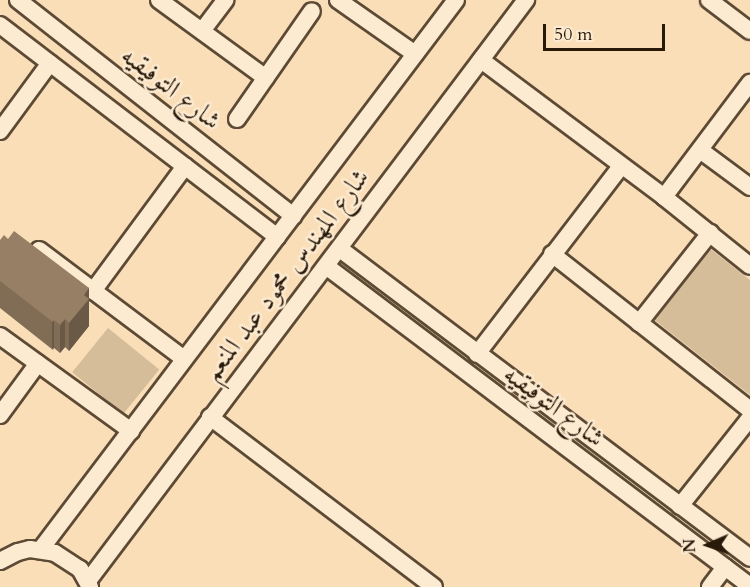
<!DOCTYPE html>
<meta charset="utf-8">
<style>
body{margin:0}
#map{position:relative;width:750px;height:587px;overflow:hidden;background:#fadeb8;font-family:Cardo,Amiri,serif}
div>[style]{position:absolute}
.green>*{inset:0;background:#d6bd9a;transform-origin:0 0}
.roads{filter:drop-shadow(2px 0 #5d4a35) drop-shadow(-2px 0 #5d4a35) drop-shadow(0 2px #5d4a35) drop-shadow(0 -2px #5d4a35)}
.minor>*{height:16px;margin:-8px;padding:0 8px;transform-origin:8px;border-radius:8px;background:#fcead1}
.wall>*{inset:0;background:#816d56}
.shaded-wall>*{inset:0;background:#695946;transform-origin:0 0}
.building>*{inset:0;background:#967f64}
span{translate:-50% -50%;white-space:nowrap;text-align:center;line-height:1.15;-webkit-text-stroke:5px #fcead1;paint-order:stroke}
.street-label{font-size:26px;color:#291909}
.north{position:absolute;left:678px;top:515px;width:60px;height:60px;-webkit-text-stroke:4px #fcead1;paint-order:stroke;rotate:268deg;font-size:16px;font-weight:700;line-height:24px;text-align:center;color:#291909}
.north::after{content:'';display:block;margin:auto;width:21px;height:27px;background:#291909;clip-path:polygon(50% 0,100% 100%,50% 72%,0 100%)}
.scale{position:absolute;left:543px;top:24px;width:122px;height:27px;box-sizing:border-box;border:3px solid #291909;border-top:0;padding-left:8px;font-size:18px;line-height:21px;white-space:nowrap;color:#291909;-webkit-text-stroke:4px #fcead1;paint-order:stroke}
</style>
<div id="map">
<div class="green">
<i style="clip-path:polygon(708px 247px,750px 280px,750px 395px,652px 318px)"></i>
<i style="left:108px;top:328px;width:66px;height:57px;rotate:39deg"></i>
</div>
<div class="roads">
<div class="minor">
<i style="left:18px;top:0;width:350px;rotate:38.1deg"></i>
<i style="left:159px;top:0;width:132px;rotate:36.1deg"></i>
<i style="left:338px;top:0;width:94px;rotate:35deg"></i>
<i style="left:709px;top:0;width:51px;rotate:37.1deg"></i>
<i style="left:0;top:25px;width:349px;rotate:37.4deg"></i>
<i style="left:202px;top:31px;width:39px;rotate:-53deg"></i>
<i style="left:481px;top:60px;width:229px;rotate:36.8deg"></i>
<i style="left:664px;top:197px;width:110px;rotate:38.7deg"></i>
<i style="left:237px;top:119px;width:131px;rotate:-55.2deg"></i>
<i style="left:0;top:131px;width:84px;rotate:-53.7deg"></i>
<i style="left:700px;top:150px;width:62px;rotate:36.5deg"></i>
<i style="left:664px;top:197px;width:143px;rotate:-53deg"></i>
<i style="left:340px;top:249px;width:513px;rotate:37deg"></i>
<i style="left:39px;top:250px;width:181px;rotate:36.9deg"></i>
<i style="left:552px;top:254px;width:252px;rotate:38.2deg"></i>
<i style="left:326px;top:266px;width:531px;rotate:37.04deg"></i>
<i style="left:93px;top:291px;width:155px;rotate:-53.6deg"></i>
<i style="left:639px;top:323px;width:115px;rotate:-51.7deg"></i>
<i style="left:0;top:336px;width:162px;rotate:35.9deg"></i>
<i style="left:477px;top:354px;width:237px;rotate:-52.5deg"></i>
<i style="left:0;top:415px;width:64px;rotate:-53.8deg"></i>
<i style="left:210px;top:417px;width:281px;rotate:37.2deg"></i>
<i style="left:680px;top:506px;width:112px;rotate:-51.5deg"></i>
<i style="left:41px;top:549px;width:688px;rotate:-52.91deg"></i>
<i style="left:0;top:561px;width:20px;rotate:-27deg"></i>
<i style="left:18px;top:552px;width:12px;rotate:-14deg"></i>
<i style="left:30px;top:549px;width:25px;rotate:9deg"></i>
<i style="left:55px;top:553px;width:30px;rotate:33deg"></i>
<i style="left:80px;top:569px;width:21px;rotate:61deg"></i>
<i style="left:88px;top:581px;width:728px;rotate:-52.99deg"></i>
<i style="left:710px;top:587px;width:25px;rotate:-53deg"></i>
</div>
</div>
<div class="wall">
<i style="clip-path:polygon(0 240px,89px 288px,89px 326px,69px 351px,65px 347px,60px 353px,54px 348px,53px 350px,0 308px)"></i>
</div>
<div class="shaded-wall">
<i style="clip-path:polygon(89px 288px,89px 326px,69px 351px,69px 323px,84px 295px)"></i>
<i style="clip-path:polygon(65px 319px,65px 347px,60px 353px,60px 325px)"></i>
<i style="left:54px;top:320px;width:28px;height:2px;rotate:90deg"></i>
</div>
<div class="building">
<i style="clip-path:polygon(14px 231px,89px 288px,84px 295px,89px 299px,69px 323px,65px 319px,60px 325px,54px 320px,53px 322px,0 281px,0 240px,4px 235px,8px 239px)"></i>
</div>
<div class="street-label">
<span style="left:171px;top:88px;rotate:38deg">شارع التوفيقيه</span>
<span style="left:286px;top:275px;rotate:-53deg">شارع المهندس محمود عبد المنعم</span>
<span style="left:554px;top:406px;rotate:37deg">شارع التوفيقيه</span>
</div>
<div class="north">N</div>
<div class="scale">50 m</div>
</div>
